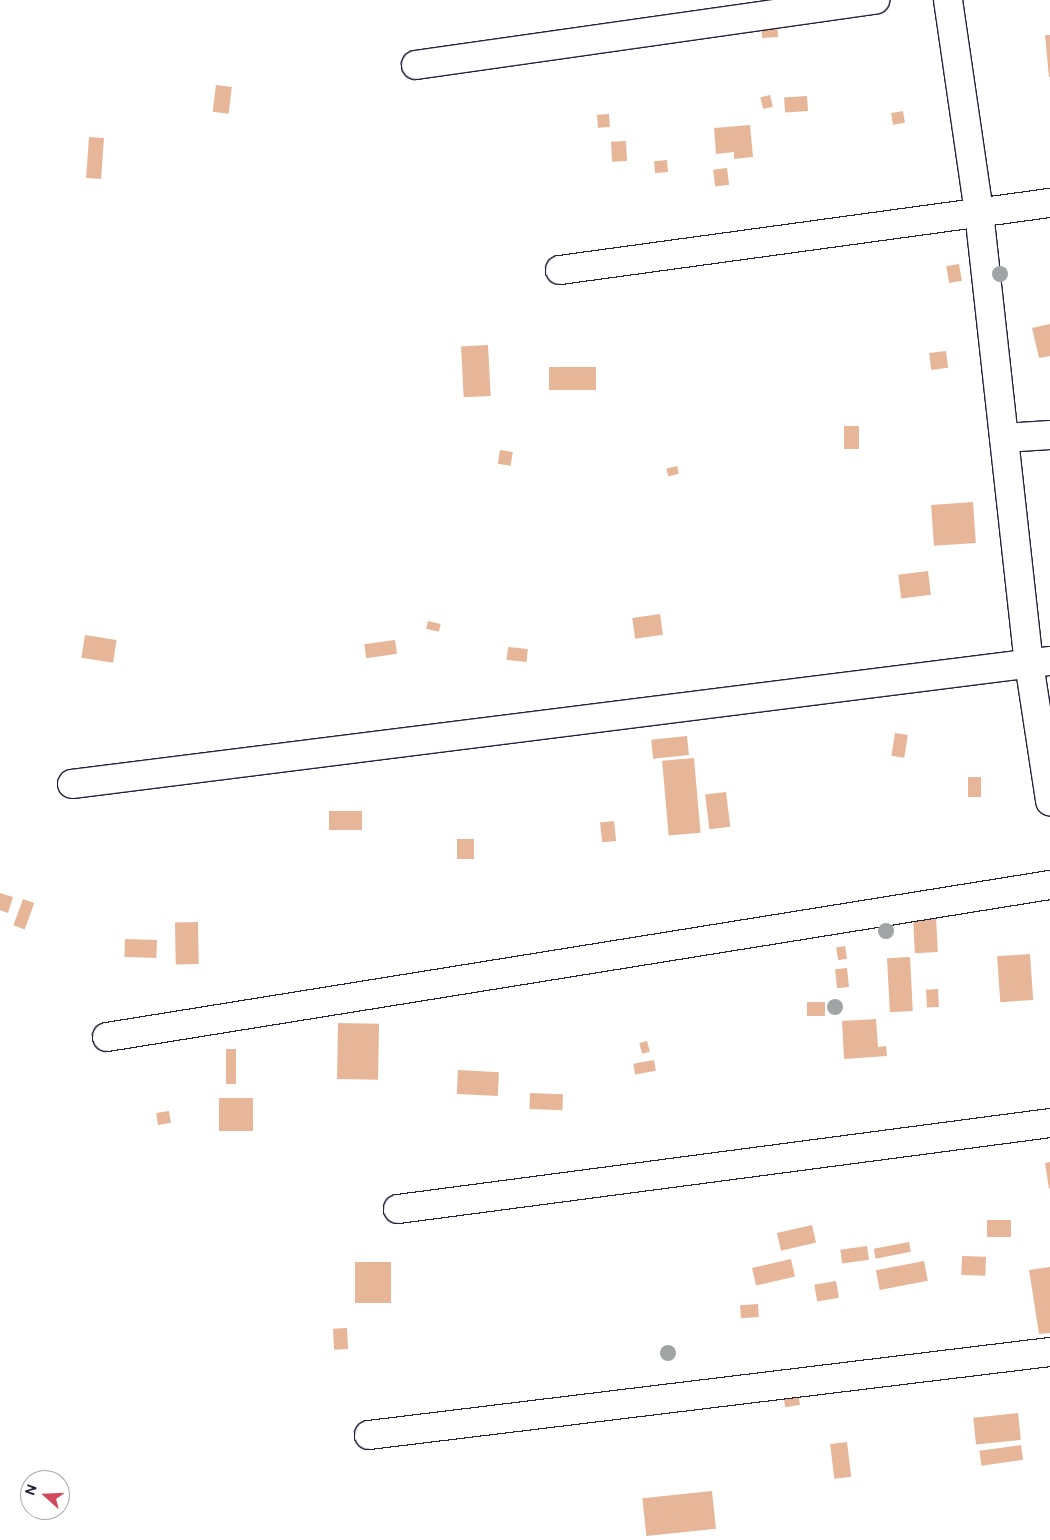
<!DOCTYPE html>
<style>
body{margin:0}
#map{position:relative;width:1050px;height:1540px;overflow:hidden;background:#fff;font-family:"Balsamiq Sans",sans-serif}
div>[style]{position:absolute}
.building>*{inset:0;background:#e7b698;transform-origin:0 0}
.roads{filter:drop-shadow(1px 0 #22223b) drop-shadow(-1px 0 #22223b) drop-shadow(0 1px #22223b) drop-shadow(0 -1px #22223b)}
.minor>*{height:28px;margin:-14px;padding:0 14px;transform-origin:14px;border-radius:14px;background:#fff}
.trees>*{width:16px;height:16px;margin:-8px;border-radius:50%;background:#9fa5a4}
span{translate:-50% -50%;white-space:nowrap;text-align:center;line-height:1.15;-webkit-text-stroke:4px #fff;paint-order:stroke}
.north{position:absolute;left:20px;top:1470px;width:50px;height:50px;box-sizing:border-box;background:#fff;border:1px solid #a7a7b1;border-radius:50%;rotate:290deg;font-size:14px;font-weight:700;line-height:20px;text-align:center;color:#22223b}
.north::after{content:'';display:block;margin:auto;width:18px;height:22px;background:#d1495b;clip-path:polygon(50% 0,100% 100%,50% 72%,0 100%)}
</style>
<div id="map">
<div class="building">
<i style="left:777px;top:22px;width:15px;height:16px;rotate:86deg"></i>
<i style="clip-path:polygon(1045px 35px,1050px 35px,1050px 77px,1049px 77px)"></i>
<i style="left:216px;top:85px;width:16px;height:27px;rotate:7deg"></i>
<i style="left:770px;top:95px;width:12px;height:10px;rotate:76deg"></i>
<i style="left:807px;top:96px;width:15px;height:23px;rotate:86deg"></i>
<i style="left:903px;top:111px;width:12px;height:12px;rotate:81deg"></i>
<i style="left:609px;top:114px;width:13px;height:12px;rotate:86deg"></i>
<i style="clip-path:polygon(750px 125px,753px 157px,734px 159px,734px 152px,716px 154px,714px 128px)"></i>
<i style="left:89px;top:137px;width:15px;height:41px;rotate:4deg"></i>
<i style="left:626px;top:141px;width:20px;height:15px;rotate:87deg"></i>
<i style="left:667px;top:160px;width:12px;height:13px;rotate:85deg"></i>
<i style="left:727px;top:168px;width:17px;height:14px;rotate:83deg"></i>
<i style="left:959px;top:264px;width:17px;height:13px;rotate:80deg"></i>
<i style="clip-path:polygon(1050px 324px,1050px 356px,1039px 358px,1032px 328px)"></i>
<i style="left:488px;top:345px;width:51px;height:27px;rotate:87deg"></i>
<i style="left:946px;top:351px;width:17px;height:17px;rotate:83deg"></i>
<i style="left:596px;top:367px;width:23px;height:47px;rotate:90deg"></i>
<i style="left:844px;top:426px;width:15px;height:23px"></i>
<i style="left:500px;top:450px;width:13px;height:14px;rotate:9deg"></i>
<i style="left:677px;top:466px;width:8px;height:11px;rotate:76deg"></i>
<i style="left:973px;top:502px;width:41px;height:42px;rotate:86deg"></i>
<i style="left:928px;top:571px;width:24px;height:30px;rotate:83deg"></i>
<i style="left:660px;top:614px;width:21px;height:28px;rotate:82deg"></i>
<i style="left:428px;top:621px;width:13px;height:8px;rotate:13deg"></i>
<i style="left:85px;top:635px;width:32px;height:23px;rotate:9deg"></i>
<i style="left:395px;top:640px;width:14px;height:31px;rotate:82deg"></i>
<i style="left:508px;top:647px;width:20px;height:13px;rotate:6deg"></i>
<i style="left:895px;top:733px;width:13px;height:23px;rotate:9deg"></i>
<i style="left:687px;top:736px;width:19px;height:36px;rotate:84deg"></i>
<i style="left:694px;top:758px;width:75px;height:32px;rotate:85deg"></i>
<i style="left:968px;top:777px;width:13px;height:20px"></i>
<i style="left:726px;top:792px;width:35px;height:21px;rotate:83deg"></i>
<i style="left:362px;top:811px;width:19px;height:33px;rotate:90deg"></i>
<i style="left:614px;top:821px;width:20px;height:14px;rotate:84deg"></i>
<i style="left:457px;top:839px;width:17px;height:20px"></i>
<i style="clip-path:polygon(0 893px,13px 897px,8px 913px,0 910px)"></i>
<i style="left:23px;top:899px;width:12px;height:28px;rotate:20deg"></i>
<i style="left:936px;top:917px;width:35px;height:23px;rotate:87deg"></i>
<i style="left:198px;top:922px;width:42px;height:23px;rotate:89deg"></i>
<i style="left:125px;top:939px;width:32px;height:18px;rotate:2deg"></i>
<i style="left:845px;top:946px;width:13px;height:9px;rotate:81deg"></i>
<i style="left:1030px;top:954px;width:46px;height:33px;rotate:86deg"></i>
<i style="left:910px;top:957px;width:54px;height:23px;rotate:87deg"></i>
<i style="left:847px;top:968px;width:19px;height:12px;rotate:84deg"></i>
<i style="left:938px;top:989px;width:18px;height:12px;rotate:87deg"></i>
<i style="left:825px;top:1002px;width:14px;height:18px;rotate:90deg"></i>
<i style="clip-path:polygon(876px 1019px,878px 1047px,886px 1046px,887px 1056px,844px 1059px,842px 1021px)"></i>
<i style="left:338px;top:1023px;width:41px;height:56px;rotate:1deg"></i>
<i style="left:647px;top:1041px;width:11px;height:8px;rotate:75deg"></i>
<i style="left:226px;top:1049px;width:10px;height:35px"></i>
<i style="left:654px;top:1060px;width:11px;height:21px;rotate:80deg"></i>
<i style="left:458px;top:1070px;width:41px;height:24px;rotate:3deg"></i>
<i style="left:530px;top:1093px;width:33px;height:16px;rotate:2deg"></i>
<i style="left:219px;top:1098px;width:34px;height:33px"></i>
<i style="left:169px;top:1111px;width:12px;height:13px;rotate:81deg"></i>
<i style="clip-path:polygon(1050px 1162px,1050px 1188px,1049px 1189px,1045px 1163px)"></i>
<i style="left:987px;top:1220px;width:24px;height:17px"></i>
<i style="left:812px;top:1225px;width:18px;height:36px;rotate:77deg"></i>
<i style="left:909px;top:1242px;width:10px;height:36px;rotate:79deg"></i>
<i style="left:867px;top:1246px;width:14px;height:27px;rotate:82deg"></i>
<i style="left:962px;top:1256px;width:24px;height:19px;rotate:2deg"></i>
<i style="left:791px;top:1259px;width:18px;height:40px;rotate:77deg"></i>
<i style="left:924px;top:1261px;width:20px;height:49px;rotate:79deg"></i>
<i style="left:355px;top:1262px;width:36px;height:41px"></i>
<i style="clip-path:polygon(1050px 1267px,1050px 1333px,1039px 1334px,1029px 1270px)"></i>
<i style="left:836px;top:1281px;width:17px;height:22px;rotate:80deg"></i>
<i style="left:758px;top:1304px;width:13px;height:18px;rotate:86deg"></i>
<i style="left:347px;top:1328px;width:21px;height:14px;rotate:87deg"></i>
<i style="left:798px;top:1392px;width:13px;height:15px;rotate:81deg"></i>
<i style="left:1018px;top:1413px;width:27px;height:45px;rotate:84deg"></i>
<i style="left:847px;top:1442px;width:35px;height:17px;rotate:83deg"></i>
<i style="left:1021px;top:1445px;width:15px;height:42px;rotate:82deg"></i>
<i style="left:712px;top:1491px;width:38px;height:70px;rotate:84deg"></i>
</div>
<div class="roads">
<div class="minor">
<i style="left:948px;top:0;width:214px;rotate:81.7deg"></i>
<i style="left:979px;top:212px;width:454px;rotate:83.7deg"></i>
<i style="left:1029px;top:663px;width:140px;rotate:81.3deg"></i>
<i style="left:416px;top:65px;width:464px;rotate:-8.1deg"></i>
<i style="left:560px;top:270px;width:495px;rotate:-7.8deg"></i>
<i style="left:1004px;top:438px;width:46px;rotate:-3.7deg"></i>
<i style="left:72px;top:784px;width:986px;rotate:-7.17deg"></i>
<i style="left:107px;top:1037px;width:955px;rotate:-9.16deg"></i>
<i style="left:398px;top:1209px;width:658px;rotate:-7.51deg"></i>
<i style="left:369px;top:1435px;width:686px;rotate:-6.95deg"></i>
</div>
</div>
<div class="trees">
<i style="left:1000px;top:274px"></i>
<i style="left:886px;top:931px"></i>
<i style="left:835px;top:1007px"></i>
<i style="left:668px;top:1353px"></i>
</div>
<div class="north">N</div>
</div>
